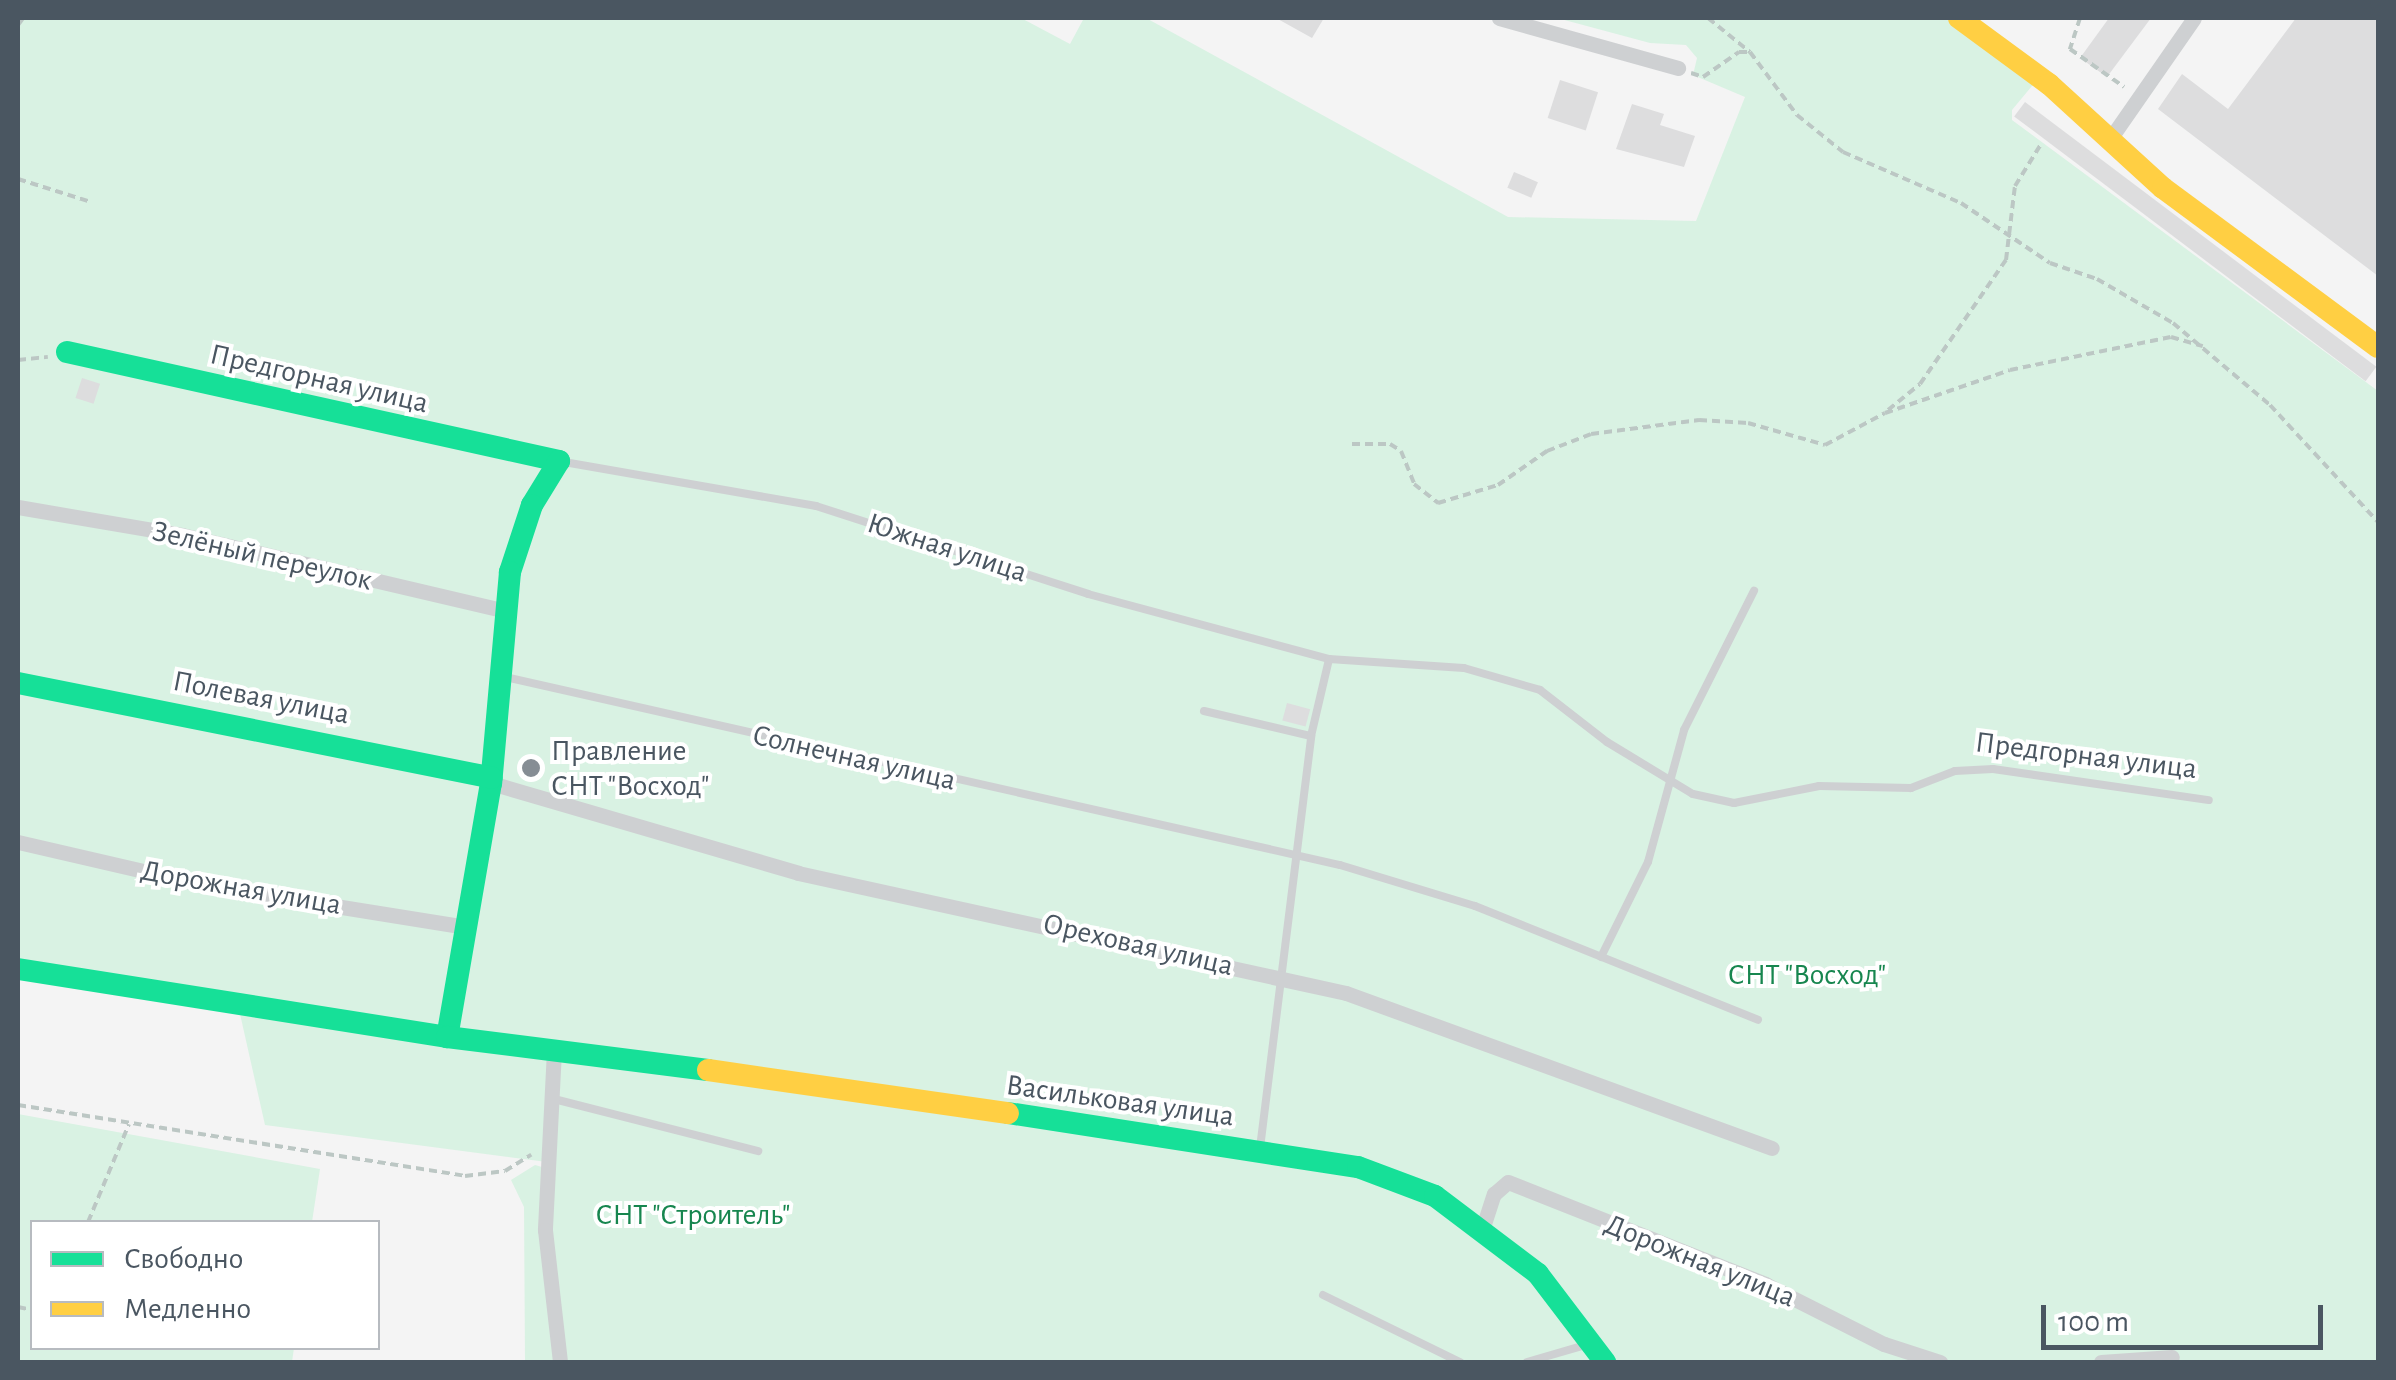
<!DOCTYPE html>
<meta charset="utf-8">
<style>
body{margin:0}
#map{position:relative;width:2396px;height:1380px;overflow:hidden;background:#f4f4f4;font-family:"Alegreya Sans",sans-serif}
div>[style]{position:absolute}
.green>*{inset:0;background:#d9f2e3}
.building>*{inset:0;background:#ddddde;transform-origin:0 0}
.path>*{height:4px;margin-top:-2px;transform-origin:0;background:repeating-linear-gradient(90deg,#bcc7c4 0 8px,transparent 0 13px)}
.lane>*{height:8px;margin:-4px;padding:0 4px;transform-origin:4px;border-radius:4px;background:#ced0d2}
.street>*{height:15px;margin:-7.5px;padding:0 7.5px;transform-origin:7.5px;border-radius:7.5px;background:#ced0d2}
.fast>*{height:22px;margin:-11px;padding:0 11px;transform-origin:11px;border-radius:11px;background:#16e098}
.slow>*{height:22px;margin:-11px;padding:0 11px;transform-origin:11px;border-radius:11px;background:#ffcf43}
.dots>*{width:28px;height:28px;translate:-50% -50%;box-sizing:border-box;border:5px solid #fff;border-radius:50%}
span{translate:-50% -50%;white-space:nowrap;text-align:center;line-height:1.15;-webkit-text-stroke:8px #fff;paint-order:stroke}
.street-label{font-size:30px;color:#4a5661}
.poi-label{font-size:30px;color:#4a5661}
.left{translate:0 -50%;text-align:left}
.park-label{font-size:30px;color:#17864f}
.frame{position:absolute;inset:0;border:20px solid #4a5661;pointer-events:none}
.legend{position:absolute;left:30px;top:1220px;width:350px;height:130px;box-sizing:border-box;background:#fff;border:2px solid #b7bbc0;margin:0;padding:12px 18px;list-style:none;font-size:30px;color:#4a5661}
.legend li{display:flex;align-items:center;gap:20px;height:50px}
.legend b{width:50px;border:2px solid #b7bbc0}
.scale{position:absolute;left:2041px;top:1305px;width:282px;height:45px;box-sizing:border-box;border:5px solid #4a5661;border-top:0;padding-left:12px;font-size:30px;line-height:35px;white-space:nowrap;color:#4a5661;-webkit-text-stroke:8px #fff;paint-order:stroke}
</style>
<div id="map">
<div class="green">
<i style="clip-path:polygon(18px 18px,1021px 18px,1070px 44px,1084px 18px,1146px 18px,1508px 217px,1696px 221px,1745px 97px,1693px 75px,1697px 58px,1686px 45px,1650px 43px,1557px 18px,1952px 18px,2036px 81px,2012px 110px,2012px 120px,2378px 391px,2378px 1362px,560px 1362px,547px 1162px,265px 1125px,238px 1005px,18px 969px)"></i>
<i style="clip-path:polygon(18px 1114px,320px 1169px,312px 1222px,32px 1222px,32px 1348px,294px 1348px,292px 1362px,18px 1362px)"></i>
<i style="clip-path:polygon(535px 1165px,542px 1167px,555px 1362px,525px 1362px,524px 1207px,511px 1180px)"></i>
</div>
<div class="building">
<i style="clip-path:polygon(1276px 18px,1324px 18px,1312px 38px)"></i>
<i style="clip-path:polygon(2109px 18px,2151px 18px,2107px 77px,2080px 58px)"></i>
<i style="clip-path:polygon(2296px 18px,2378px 18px,2378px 276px,2158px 109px,2182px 74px,2228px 109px)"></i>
<i style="left:1560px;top:80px;width:40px;height:40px;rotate:18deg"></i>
<i style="left:2025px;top:102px;width:440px;height:18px;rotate:37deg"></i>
<i style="clip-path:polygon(1632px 104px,1664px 114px,1660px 125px,1695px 136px,1684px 167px,1616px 149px)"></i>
<i style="left:1514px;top:172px;width:26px;height:17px;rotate:23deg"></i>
<i style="left:82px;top:378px;width:19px;height:21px;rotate:18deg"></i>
<i style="left:1287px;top:703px;width:24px;height:18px;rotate:15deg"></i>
</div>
<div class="path">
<i style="left:1708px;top:18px;width:54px;rotate:39deg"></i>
<i style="left:2080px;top:18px;width:33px;rotate:108deg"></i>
<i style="left:2070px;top:49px;width:66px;rotate:35.1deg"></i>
<i style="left:18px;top:25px;width:9px;rotate:-54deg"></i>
<i style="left:1691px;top:73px;width:13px;rotate:18deg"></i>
<i style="left:1703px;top:77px;width:44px;rotate:-34.8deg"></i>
<i style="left:1739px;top:52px;width:11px"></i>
<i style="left:1750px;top:52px;width:79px;rotate:53.3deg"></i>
<i style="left:1797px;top:115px;width:59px;rotate:38.8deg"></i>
<i style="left:1843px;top:152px;width:129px;rotate:23.4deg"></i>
<i style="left:1961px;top:203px;width:107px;rotate:34deg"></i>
<i style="left:2050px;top:263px;width:50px;rotate:18.8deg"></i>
<i style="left:2097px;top:279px;width:88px;rotate:30.1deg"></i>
<i style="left:2173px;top:323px;width:127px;rotate:40.2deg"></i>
<i style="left:2270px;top:405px;width:159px;rotate:47.3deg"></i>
<i style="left:18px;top:179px;width:77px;rotate:17.5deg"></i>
<i style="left:18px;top:360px;width:30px;rotate:-6deg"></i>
<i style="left:1888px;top:410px;width:41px;rotate:-39.1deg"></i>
<i style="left:1920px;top:384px;width:151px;rotate:-55.3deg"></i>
<i style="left:2006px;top:260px;width:75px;rotate:-83.1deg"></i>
<i style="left:2015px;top:186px;width:49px;rotate:-58.2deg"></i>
<i style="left:1352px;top:444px;width:38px"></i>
<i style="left:1390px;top:444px;width:13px;rotate:32deg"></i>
<i style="left:1401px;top:451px;width:35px;rotate:68deg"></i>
<i style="left:1414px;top:484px;width:31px;rotate:38deg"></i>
<i style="left:1438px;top:503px;width:63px;rotate:-16.7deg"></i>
<i style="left:1498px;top:485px;width:60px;rotate:-34.8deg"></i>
<i style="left:1547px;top:451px;width:47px;rotate:-21.1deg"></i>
<i style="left:1591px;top:434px;width:109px;rotate:-7.4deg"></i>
<i style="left:1699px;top:420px;width:49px;rotate:3.5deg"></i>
<i style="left:1748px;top:423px;width:80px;rotate:15.9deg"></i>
<i style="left:1825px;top:445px;width:68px;rotate:-28.1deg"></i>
<i style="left:1885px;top:413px;width:132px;rotate:-19deg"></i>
<i style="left:2010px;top:370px;width:164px;rotate:-11.6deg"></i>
<i style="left:2171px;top:337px;width:33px;rotate:16deg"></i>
<i style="left:18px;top:1105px;width:453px;rotate:9deg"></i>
<i style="left:465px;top:1176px;width:40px;rotate:-7.1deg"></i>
<i style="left:505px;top:1171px;width:31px;rotate:-32deg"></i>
<i style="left:88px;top:1222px;width:106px;rotate:-67.3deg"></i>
<i style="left:18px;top:1307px;width:14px;rotate:12deg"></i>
</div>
<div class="lane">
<i style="left:564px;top:462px;width:256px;rotate:9.9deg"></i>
<i style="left:816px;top:506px;width:286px;rotate:17.9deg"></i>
<i style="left:1088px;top:594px;width:250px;rotate:15.1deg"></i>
<i style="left:1329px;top:659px;width:135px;rotate:3.8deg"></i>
<i style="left:1464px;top:668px;width:79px;rotate:16.1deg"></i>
<i style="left:1540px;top:690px;width:85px;rotate:37.8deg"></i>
<i style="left:1607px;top:742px;width:100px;rotate:31.2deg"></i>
<i style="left:1693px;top:794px;width:42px;rotate:12.4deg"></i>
<i style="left:1734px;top:803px;width:87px;rotate:-11.3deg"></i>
<i style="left:1819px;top:786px;width:92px;rotate:1.2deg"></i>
<i style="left:1911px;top:788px;width:47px;rotate:-21.1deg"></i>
<i style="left:1955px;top:771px;width:38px;rotate:-3deg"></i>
<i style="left:1993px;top:769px;width:218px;rotate:8.2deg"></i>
<i style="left:505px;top:677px;width:856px;rotate:12.69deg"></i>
<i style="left:1340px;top:865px;width:141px;rotate:16.9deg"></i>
<i style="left:1475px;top:906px;width:305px;rotate:21.9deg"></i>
<i style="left:1204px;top:711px;width:110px;rotate:13.2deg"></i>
<i style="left:1311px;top:736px;width:79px;rotate:-76.8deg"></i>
<i style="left:1601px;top:957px;width:106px;rotate:-63.7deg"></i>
<i style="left:1648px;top:862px;width:137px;rotate:-74.7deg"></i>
<i style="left:1684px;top:730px;width:156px;rotate:-63.3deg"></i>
<i style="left:550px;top:1098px;width:215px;rotate:14.3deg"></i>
<i style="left:1260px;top:1148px;width:415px;rotate:-82.9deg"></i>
<i style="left:1323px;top:1295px;width:153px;rotate:26.1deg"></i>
<i style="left:1527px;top:1362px;width:65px;rotate:-16.2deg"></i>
</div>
<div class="street">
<i style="left:1499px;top:18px;width:186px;rotate:15.6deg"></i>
<i style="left:2110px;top:139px;width:147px;rotate:-55.2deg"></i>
<i style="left:18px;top:507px;width:166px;rotate:9.7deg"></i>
<i style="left:182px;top:535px;width:333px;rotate:13.2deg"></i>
<i style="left:491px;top:783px;width:320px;rotate:16.3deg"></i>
<i style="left:798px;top:873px;width:561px;rotate:12.35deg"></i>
<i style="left:1346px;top:993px;width:453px;rotate:20deg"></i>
<i style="left:18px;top:842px;width:191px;rotate:13deg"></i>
<i style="left:204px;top:885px;width:264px;rotate:9.1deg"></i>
<i style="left:554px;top:1050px;width:180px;rotate:92.9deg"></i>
<i style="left:545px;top:1230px;width:133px;rotate:83.5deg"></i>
<i style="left:1483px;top:1227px;width:35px;rotate:-72deg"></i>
<i style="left:1494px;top:1194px;width:18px;rotate:-41deg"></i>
<i style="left:1508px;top:1182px;width:277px;rotate:21.6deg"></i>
<i style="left:1765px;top:1284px;width:133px;rotate:26.8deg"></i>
<i style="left:1884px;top:1344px;width:59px;rotate:17.8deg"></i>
<i style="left:2101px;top:1362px;width:71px;rotate:-4deg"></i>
</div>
<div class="fast">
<i style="left:67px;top:352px;width:504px;rotate:12.49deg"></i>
<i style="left:559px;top:461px;width:52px;rotate:121.5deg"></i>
<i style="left:532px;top:505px;width:71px;rotate:108.2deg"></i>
<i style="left:510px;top:572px;width:212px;rotate:95.1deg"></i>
<i style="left:491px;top:783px;width:258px;rotate:99.8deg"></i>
<i style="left:18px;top:683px;width:483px;rotate:11.3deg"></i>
<i style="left:18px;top:969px;width:434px;rotate:9deg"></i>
<i style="left:447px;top:1037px;width:263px;rotate:7.2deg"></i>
<i style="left:1008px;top:1113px;width:354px;rotate:8.8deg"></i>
<i style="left:1358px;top:1167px;width:82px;rotate:20.6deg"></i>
<i style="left:1435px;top:1196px;width:129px;rotate:37.1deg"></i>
<i style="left:1538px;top:1274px;width:111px;rotate:52.7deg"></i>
</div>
<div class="slow">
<i style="left:1959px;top:18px;width:112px;rotate:36.3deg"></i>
<i style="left:2049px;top:84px;width:154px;rotate:42.4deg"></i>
<i style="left:2163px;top:188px;width:267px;rotate:36.5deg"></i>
<i style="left:708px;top:1070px;width:303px;rotate:8.2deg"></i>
</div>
<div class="dots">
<i style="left:531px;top:768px;background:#868d94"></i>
</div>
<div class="street-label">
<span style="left:319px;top:379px;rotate:13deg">Предгорная улица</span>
<span style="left:947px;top:548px;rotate:18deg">Южная улица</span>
<span style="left:262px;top:556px;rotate:13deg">Зелёный переулок</span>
<span style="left:261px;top:698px;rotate:11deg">Полевая улица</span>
<span style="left:2086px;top:756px;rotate:7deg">Предгорная улица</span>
<span style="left:854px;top:758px;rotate:13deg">Солнечная улица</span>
<span style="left:241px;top:888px;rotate:10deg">Дорожная улица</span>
<span style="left:1138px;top:945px;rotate:13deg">Ореховая улица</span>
<span style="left:1120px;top:1101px;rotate:8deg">Васильковая улица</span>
<span style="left:1700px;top:1261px;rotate:22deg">Дорожная улица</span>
</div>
<div class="poi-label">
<span class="left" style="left:551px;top:768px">Правление<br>СНТ "Восход"</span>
</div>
<div class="park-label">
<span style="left:1807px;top:975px">СНТ "Восход"</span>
<span style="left:693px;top:1215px">СНТ "Строитель"</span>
</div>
<div class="frame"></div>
<ul class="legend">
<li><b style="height:12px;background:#16e098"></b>Свободно</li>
<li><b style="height:12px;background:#ffcf43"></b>Медленно</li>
</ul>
<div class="scale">100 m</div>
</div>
